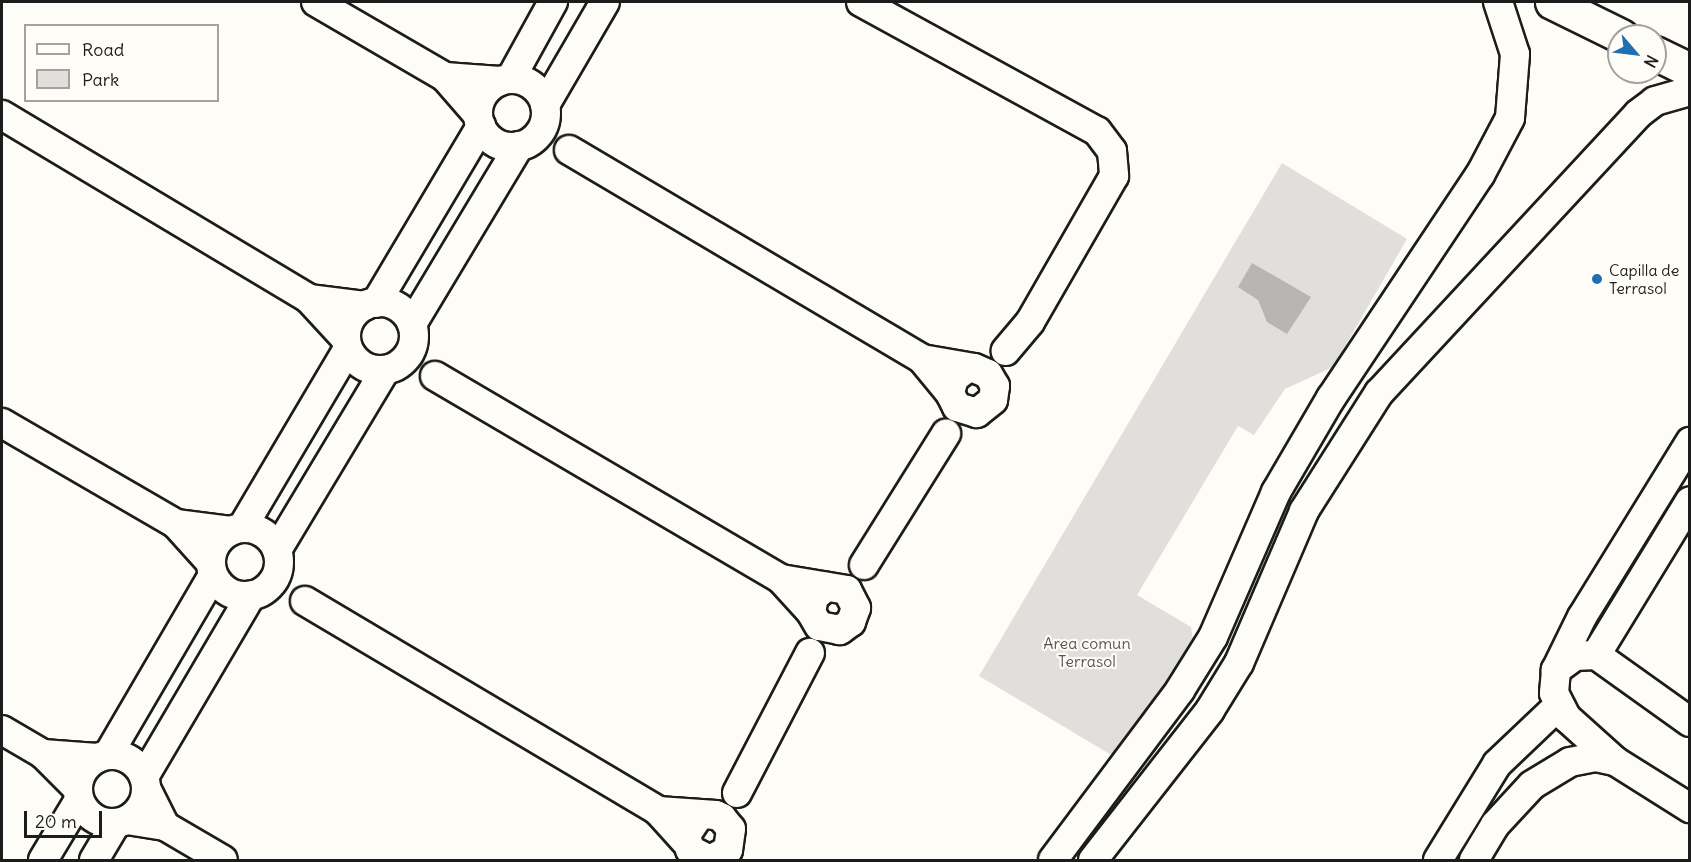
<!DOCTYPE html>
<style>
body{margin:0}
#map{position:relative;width:1691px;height:862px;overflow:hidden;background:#fdfcf7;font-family:Delius,sans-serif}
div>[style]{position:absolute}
.green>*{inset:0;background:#e0dfdb}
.water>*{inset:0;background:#b7b6b2}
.roads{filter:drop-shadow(2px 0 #1c1c1c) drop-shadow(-2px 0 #1c1c1c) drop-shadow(0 2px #1c1c1c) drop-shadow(0 -2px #1c1c1c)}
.minor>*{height:28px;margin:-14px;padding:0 14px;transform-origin:14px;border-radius:14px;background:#fdfcf7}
.minor>.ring{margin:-14px;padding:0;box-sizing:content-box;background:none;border:28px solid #fdfcf7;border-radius:50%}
.highway>*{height:33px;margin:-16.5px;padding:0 16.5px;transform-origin:16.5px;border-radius:16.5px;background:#fdfcf7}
.dots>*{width:16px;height:16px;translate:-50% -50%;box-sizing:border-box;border:3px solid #fdfcf7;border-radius:50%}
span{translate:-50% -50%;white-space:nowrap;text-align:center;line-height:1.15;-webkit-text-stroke:4.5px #fdfcf7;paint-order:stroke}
.poi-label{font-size:16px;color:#1c1c1c}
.left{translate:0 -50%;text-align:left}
.park-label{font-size:16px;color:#575655}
.frame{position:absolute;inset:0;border:3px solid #1c1c1c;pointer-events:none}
.legend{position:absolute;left:24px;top:24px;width:195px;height:78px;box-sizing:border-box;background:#fdfcf7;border:2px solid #a3a29f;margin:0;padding:8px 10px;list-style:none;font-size:18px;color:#1c1c1c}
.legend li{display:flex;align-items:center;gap:12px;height:30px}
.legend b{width:30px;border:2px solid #a3a29f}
.north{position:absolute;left:1607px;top:24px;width:60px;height:60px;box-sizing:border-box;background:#fdfcf7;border:2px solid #a3a29f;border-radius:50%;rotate:118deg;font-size:16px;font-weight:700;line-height:24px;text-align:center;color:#1c1c1c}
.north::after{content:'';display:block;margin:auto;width:21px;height:27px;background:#1f6fb2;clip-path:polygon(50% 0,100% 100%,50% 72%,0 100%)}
.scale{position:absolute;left:24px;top:811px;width:78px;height:27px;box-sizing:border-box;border:3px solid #1c1c1c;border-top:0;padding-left:8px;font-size:18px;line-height:21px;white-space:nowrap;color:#1c1c1c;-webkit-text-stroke:4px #fdfcf7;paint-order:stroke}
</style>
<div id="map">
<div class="green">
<i style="clip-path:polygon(1282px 163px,1407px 239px,1333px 367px,1285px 389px,1254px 435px,1238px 426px,1137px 595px,1191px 627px,1194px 645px,1113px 756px,979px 676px)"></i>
</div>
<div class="water">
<i style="clip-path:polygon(1252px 263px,1311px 297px,1287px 334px,1267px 322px,1258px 300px,1238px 287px)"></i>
</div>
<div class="roads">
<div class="minor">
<i style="left:316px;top:2px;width:149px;rotate:30.2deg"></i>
<i style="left:861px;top:2px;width:269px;rotate:28.7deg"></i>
<i style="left:1097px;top:131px;width:25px;rotate:53deg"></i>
<i style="left:1112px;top:151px;width:25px;rotate:85deg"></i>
<i style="left:1114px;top:176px;width:168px;rotate:119.9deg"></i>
<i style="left:1030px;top:322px;width:38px;rotate:130deg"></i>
<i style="left:511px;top:78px;width:87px;rotate:-61.1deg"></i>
<i class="ring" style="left:478px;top:79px;width:40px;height:40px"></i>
<i style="left:545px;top:105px;width:119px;rotate:-59.8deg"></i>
<i style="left:2px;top:115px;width:358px;rotate:30.9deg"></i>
<i style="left:478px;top:115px;width:50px;rotate:-131deg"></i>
<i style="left:445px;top:77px;width:55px;rotate:4.2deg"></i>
<i style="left:569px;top:150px;width:410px;rotate:30.6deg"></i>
<i class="ring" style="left:346px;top:302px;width:40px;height:40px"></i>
<i style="left:376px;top:303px;width:206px;rotate:-59.3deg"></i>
<i style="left:412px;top:324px;width:208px;rotate:-59deg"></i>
<i style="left:345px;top:338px;width:53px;rotate:-132.7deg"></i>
<i style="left:309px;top:299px;width:56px;rotate:7.1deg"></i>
<i style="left:435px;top:376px;width:401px;rotate:30.4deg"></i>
<i style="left:950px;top:393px;width:44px;rotate:-129.5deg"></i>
<i style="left:922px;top:359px;width:53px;rotate:9.8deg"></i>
<i style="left:974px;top:368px;width:15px;rotate:23deg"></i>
<i style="left:988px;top:374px;width:14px;rotate:60deg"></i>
<i style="left:995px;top:386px;width:14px;rotate:98deg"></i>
<i style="left:993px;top:400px;width:21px;rotate:141deg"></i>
<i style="left:977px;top:413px;width:21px;rotate:-163deg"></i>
<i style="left:957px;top:407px;width:16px;rotate:-117deg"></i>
<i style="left:950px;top:393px;width:16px;rotate:-75deg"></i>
<i style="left:954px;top:378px;width:15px;rotate:-37deg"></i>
<i style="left:2px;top:423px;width:201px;rotate:30.1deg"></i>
<i class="ring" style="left:211px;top:528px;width:40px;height:40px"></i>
<i style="left:242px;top:528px;width:208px;rotate:-59.4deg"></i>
<i style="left:277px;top:550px;width:210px;rotate:-59deg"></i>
<i style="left:211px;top:563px;width:52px;rotate:-131.9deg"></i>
<i style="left:176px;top:524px;width:55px;rotate:7.3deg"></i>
<i style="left:864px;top:565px;width:155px;rotate:-58deg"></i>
<i style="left:305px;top:601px;width:411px;rotate:30.7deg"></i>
<i style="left:811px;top:612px;width:45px;rotate:-132.3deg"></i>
<i style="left:781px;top:579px;width:67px;rotate:9.5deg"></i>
<i style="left:847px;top:590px;width:20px;rotate:63deg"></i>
<i style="left:856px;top:608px;width:15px;rotate:110deg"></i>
<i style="left:851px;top:622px;width:14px;rotate:144deg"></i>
<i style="left:840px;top:630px;width:21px;rotate:-169deg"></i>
<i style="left:819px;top:626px;width:16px;rotate:-120deg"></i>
<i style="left:811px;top:612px;width:15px;rotate:-79deg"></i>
<i style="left:814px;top:597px;width:16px;rotate:-40deg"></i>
<i style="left:1596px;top:655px;width:180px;rotate:-58.6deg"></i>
<i style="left:1556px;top:670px;width:59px;rotate:-63.9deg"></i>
<i style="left:1582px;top:617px;width:206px;rotate:-58.3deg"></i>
<i style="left:1690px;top:722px;width:115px;rotate:-144.5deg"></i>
<i style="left:1596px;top:655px;width:21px;rotate:177deg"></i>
<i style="left:1575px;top:656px;width:24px;rotate:144deg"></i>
<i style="left:1556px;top:670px;width:23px;rotate:95deg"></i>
<i style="left:1554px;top:693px;width:28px;rotate:63deg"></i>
<i style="left:1567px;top:718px;width:64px;rotate:41.9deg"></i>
<i style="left:1615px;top:761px;width:89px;rotate:32.1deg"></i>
<i style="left:2px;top:730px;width:48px;rotate:30.3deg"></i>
<i class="ring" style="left:78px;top:755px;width:40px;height:40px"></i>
<i style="left:108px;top:755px;width:208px;rotate:-59.7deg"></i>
<i style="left:144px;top:777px;width:211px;rotate:-59.5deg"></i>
<i style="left:78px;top:789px;width:49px;rotate:-135deg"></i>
<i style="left:43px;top:754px;width:54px;rotate:4.2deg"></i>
<i style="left:737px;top:793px;width:158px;rotate:-62.5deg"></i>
<i style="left:127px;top:820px;width:38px;rotate:9deg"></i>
<i style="left:165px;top:826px;width:42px;rotate:-116.6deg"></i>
<i style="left:165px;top:826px;width:67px;rotate:30.4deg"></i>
<i style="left:687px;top:843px;width:43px;rotate:-132.2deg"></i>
<i style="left:658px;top:811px;width:58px;rotate:3.9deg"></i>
<i style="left:716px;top:815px;width:7px;rotate:27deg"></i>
<i style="left:722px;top:818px;width:14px;rotate:51deg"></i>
<i style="left:731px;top:829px;width:21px;rotate:98deg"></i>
<i style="left:728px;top:850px;width:21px;rotate:151deg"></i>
<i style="left:710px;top:860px;width:22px;rotate:-153deg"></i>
<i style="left:690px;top:850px;width:16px;rotate:-105deg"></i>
<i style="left:686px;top:835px;width:23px;rotate:-56deg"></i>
<i style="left:43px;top:860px;width:70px;rotate:-59deg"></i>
<i style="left:94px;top:860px;width:43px;rotate:-59.3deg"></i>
<i style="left:1053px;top:860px;width:212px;rotate:-53.2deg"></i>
<i style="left:1180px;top:690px;width:62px;rotate:-58.1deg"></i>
<i style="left:1213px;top:637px;width:158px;rotate:-66.5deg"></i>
<i style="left:1276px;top:492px;width:109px;rotate:-59.7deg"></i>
<i style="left:1331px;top:398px;width:268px;rotate:-56.3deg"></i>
<i style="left:1480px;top:175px;width:64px;rotate:-62.2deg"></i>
<i style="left:1510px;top:118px;width:64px;rotate:-85.5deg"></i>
<i style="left:1515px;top:54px;width:55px;rotate:-108.1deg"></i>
<i style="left:1093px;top:860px;width:190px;rotate:-52deg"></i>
<i style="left:1210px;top:710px;width:55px;rotate:-58.3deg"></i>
<i style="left:1239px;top:663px;width:165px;rotate:-66.8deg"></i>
<i style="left:1304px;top:511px;width:140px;rotate:-57.6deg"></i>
<i style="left:1379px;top:393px;width:381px;rotate:-47.1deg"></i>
<i style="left:1638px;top:114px;width:21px;rotate:-37deg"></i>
<i style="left:1655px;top:101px;width:36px;rotate:-16deg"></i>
<i style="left:1438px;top:860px;width:113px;rotate:-58.4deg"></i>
<i style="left:1497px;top:764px;width:84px;rotate:-43.6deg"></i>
<i style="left:1474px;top:860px;width:41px;rotate:-59deg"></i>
<i style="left:1495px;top:825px;width:54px;rotate:-47.2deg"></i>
<i style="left:1532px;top:785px;width:44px;rotate:-31.2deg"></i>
<i style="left:1570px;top:762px;width:26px;rotate:-11deg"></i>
<i style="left:1596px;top:757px;width:19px;rotate:12deg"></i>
</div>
<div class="highway">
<i style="left:1552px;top:2px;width:77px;rotate:26.2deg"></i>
<i style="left:1655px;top:53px;width:39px;rotate:26deg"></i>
</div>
</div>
<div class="dots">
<i style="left:1597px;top:279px;background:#1f6fb2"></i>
</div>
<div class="poi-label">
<span class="left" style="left:1609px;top:279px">Capilla de<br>Terrasol</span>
</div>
<div class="park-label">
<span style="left:1087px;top:652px">Area comun<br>Terrasol</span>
</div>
<div class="frame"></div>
<ul class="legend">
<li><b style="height:8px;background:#fdfcf7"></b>Road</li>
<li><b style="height:16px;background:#e0dfdb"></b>Park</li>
</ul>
<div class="north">N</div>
<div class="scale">20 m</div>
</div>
